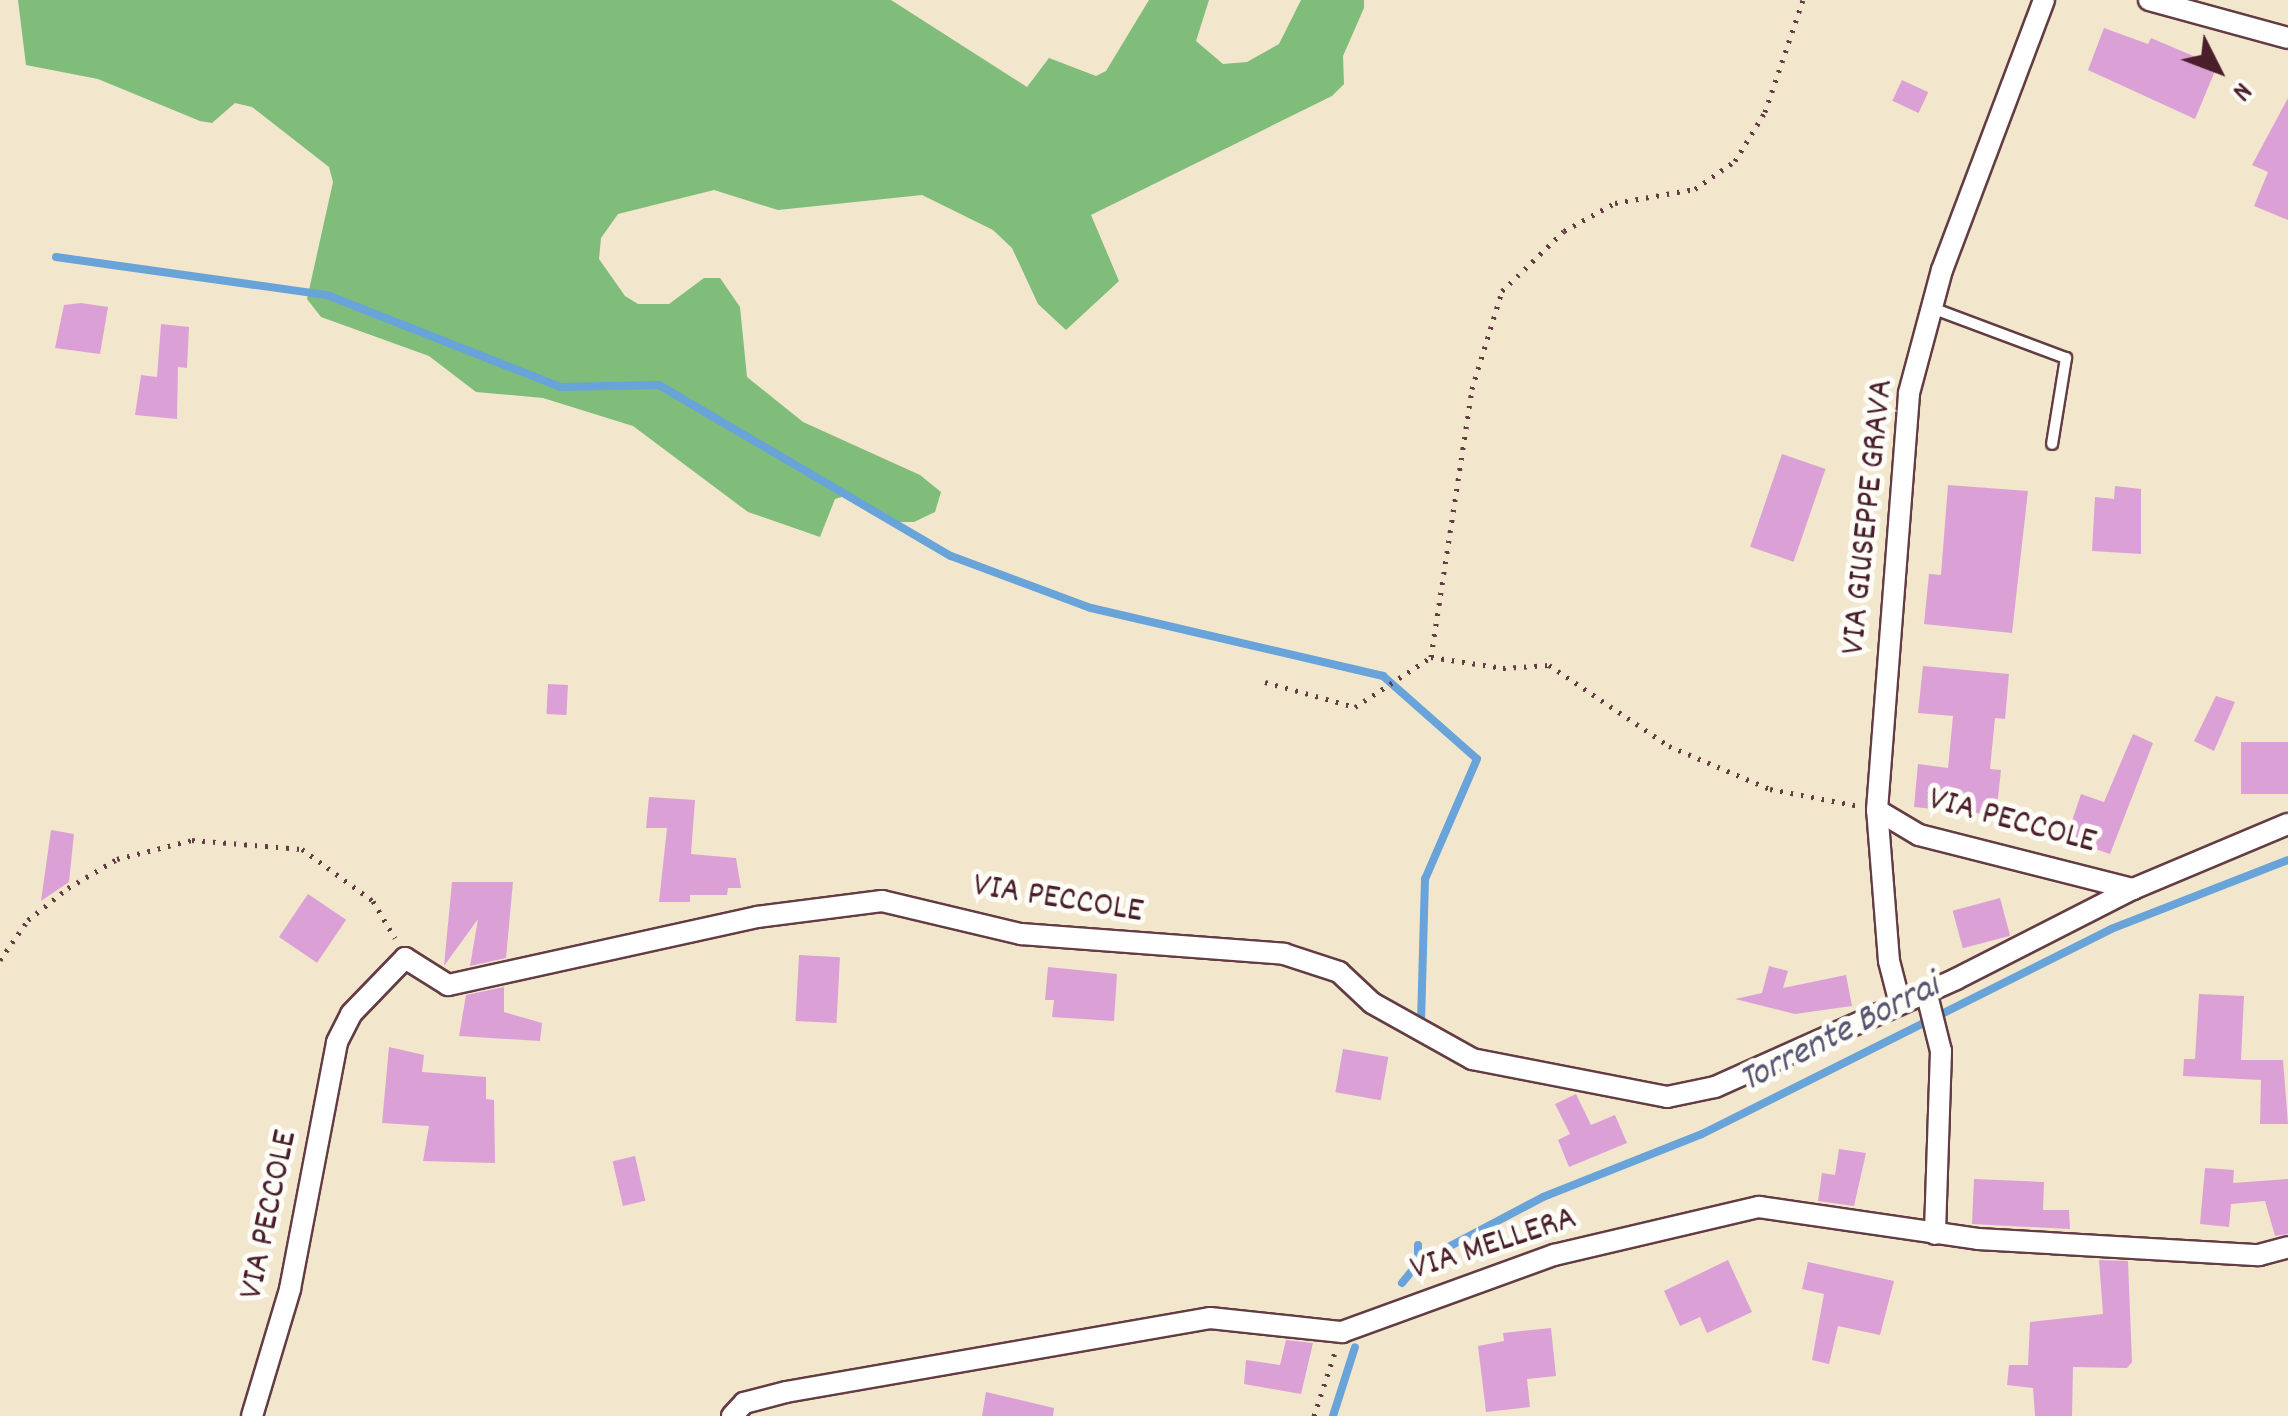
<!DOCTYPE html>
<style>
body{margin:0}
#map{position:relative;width:2288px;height:1416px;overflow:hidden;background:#f2e6cd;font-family:Dekko,sans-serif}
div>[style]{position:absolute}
.forest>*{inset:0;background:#80bc7a}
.stream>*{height:8px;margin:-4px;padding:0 4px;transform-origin:4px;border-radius:4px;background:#68a3d9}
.building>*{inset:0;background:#dba1d6;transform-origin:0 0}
.path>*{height:5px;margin-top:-2.5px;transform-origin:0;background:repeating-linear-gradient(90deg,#633d43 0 2.5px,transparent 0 10.5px)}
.roads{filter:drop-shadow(2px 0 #633d43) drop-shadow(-2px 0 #633d43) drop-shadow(0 2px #633d43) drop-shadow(0 -2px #633d43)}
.service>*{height:10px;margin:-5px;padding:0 5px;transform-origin:5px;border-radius:5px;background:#fff}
.minor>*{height:20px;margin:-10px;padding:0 10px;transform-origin:10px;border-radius:10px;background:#fff}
span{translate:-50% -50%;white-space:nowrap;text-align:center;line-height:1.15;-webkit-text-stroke:10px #fdfcf7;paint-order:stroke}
.street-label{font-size:35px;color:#4a1f2b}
.water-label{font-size:38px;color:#565471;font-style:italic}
.north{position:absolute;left:2168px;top:20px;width:100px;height:100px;-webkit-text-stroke:8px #fdfcf7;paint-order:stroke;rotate:132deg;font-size:28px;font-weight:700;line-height:40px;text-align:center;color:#4a1f2b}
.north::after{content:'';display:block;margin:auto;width:35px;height:45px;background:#4a1f2b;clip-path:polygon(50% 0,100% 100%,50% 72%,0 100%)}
</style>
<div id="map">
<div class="forest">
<i style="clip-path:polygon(18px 0,891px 0,1027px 87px,1049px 58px,1096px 76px,1106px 71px,1149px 0,1209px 0,1196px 41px,1223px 64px,1247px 62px,1279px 44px,1301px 0,1364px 0,1364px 8px,1343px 56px,1344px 84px,1332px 96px,1091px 215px,1119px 281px,1066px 330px,1038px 304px,1012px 248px,993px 230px,922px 195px,778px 210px,714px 190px,618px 214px,601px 238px,599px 259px,625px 296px,638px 304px,669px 304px,704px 278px,720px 278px,740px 307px,747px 377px,803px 422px,920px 475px,941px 492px,935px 512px,914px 522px,894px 522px,845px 496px,835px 499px,820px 537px,748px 512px,633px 426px,543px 398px,476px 392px,429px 356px,321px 317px,307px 299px,333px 182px,329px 167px,252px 107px,235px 103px,212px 123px,200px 121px,98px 79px,26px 65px)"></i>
</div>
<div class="stream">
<i style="left:56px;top:257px;width:274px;rotate:8deg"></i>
<i style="left:327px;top:295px;width:251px;rotate:21.5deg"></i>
<i style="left:561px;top:387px;width:98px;rotate:-1.2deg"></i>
<i style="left:659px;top:385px;width:338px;rotate:30.4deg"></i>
<i style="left:951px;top:556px;width:149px;rotate:20.4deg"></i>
<i style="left:1091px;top:608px;width:300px;rotate:13.1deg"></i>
<i style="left:1383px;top:676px;width:125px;rotate:41.4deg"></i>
<i style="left:1477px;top:759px;width:131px;rotate:113.4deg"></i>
<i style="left:1425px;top:879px;width:146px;rotate:91.6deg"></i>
<i style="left:1418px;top:1263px;width:141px;rotate:-27.8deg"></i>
<i style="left:1543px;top:1197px;width:171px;rotate:-21.6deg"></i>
<i style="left:1702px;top:1134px;width:457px;rotate:-26.6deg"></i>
<i style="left:2111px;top:929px;width:190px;rotate:-21.3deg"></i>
<i style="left:1402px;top:1283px;width:26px;rotate:-51deg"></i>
<i style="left:1418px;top:1263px;width:18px;rotate:-90deg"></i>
<i style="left:1333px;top:1416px;width:72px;rotate:-72.3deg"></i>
</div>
<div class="building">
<i style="clip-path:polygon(2104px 28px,2148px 44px,2151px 38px,2217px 66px,2195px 119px,2088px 70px)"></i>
<i style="left:1902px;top:80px;width:29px;height:23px;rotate:25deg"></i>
<i style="clip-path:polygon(2288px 98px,2288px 220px,2254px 206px,2268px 172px,2252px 165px)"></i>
<i style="clip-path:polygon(81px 303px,108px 307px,100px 354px,55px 348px,64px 305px)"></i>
<i style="clip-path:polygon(161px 324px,189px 327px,187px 368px,178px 367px,177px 419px,135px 415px,141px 375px,157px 377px)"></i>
<i style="left:1782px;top:454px;width:46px;height:98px;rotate:19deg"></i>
<i style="clip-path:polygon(1948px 485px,2028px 491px,2012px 633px,1924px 624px,1929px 574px,1941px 575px)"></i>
<i style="clip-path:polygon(2115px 486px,2141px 489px,2141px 554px,2092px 551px,2095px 497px,2114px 499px)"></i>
<i style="clip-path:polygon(1923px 666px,2009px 674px,2005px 719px,1995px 718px,1990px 769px,2001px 770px,1996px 815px,1914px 807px,1918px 764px,1948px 768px,1953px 716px,1918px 713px)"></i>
<i style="left:548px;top:684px;width:20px;height:30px;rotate:3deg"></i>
<i style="clip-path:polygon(2216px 696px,2235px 702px,2214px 751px,2194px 741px)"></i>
<i style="clip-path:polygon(2133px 734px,2153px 743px,2110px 854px,2066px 839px,2081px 794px,2104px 802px)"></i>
<i style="left:2288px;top:742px;width:52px;height:47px;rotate:90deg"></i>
<i style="clip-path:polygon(649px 797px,695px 800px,691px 854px,736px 858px,741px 888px,728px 888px,727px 895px,690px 895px,690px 902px,659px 902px,667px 828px,646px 828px)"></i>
<i style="clip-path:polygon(51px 830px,74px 834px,69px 882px,41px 901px)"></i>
<i style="clip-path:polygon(452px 882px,513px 882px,506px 958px,470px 966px,478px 919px,444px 966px)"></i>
<i style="left:308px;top:894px;width:46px;height:52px;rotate:34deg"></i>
<i style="left:2000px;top:898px;width:39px;height:49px;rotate:75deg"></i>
<i style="left:799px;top:955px;width:41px;height:66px;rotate:3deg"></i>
<i style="clip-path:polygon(1769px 966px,1788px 971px,1783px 988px,1846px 975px,1852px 1006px,1795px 1014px,1735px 999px,1762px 993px)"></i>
<i style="clip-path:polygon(1048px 967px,1117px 974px,1114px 1021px,1052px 1017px,1054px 1000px,1045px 1000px)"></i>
<i style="clip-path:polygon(504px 987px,504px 1012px,542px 1023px,540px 1041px,459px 1036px,466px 995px)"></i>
<i style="clip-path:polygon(2199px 994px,2244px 996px,2241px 1060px,2283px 1060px,2288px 1124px,2260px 1124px,2261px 1080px,2183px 1076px,2184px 1059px,2195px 1059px)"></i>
<i style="clip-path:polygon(389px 1047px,424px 1055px,422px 1072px,486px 1077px,486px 1099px,494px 1100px,495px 1163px,423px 1161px,429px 1126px,382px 1123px)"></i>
<i style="left:1343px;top:1049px;width:46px;height:44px;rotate:10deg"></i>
<i style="clip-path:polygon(1576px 1094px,1591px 1125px,1615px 1115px,1627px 1143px,1569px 1167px,1558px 1140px,1570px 1134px,1555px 1104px)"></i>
<i style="clip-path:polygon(1839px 1149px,1866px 1153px,1854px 1206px,1818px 1201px,1822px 1173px,1835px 1175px)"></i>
<i style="left:635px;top:1156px;width:46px;height:23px;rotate:77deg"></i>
<i style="clip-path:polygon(2205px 1168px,2234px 1170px,2233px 1183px,2288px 1179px,2288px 1234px,2275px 1236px,2265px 1201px,2231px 1204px,2229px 1227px,2200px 1224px)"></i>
<i style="clip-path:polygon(1974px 1179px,2044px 1182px,2043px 1210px,2069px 1210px,2070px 1229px,1972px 1224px)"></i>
<i style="clip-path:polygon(1728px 1260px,1752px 1312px,1707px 1333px,1700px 1317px,1680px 1326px,1664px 1291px)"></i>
<i style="clip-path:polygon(2099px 1260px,2128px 1261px,2132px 1362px,2127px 1368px,2073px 1367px,2072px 1416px,2035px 1416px,2033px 1388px,2007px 1385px,2009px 1365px,2028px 1365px,2030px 1322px,2103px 1314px)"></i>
<i style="clip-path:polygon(1808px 1262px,1894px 1281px,1880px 1335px,1838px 1326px,1829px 1364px,1812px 1360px,1824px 1294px,1802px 1289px)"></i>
<i style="clip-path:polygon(1551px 1328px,1556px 1376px,1527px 1379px,1530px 1407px,1486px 1412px,1478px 1346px,1504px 1341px,1503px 1333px)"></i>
<i style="clip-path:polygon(1286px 1340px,1313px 1343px,1301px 1394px,1244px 1384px,1246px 1360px,1280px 1365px)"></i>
<i style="clip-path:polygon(986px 1392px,1054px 1408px,1053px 1416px,982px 1416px)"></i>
</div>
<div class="path">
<i style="left:1431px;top:657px;width:271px;rotate:-81.3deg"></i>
<i style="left:1472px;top:389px;width:102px;rotate:-73deg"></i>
<i style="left:1502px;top:291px;width:86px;rotate:-44.1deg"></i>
<i style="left:1564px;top:231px;width:58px;rotate:-28.8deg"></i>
<i style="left:1615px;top:203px;width:81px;rotate:-9.9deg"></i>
<i style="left:1695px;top:189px;width:49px;rotate:-35deg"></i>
<i style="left:1735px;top:161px;width:57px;rotate:-58.5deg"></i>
<i style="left:1765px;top:112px;width:118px;rotate:-71.3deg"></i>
<i style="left:1265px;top:682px;width:93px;rotate:15.5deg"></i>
<i style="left:1355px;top:707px;width:91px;rotate:-33.3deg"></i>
<i style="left:1431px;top:657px;width:73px;rotate:8.7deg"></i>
<i style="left:1503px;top:668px;width:46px;rotate:-3.7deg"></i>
<i style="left:1549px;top:665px;width:145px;rotate:34deg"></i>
<i style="left:1669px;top:746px;width:110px;rotate:23.1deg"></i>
<i style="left:1770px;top:789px;width:91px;rotate:10.8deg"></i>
<i style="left:0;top:960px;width:49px;rotate:-55deg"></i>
<i style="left:28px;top:920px;width:51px;rotate:-38.7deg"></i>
<i style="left:68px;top:888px;width:57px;rotate:-30.6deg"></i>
<i style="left:117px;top:859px;width:77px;rotate:-14.2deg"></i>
<i style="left:192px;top:840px;width:110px;rotate:4.7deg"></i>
<i style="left:302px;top:849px;width:88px;rotate:36.2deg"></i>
<i style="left:373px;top:901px;width:43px;rotate:59.3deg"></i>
<i style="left:1314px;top:1416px;width:67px;rotate:-71.8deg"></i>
</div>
<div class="roads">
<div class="service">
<i style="left:1932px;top:308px;width:143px;rotate:20.5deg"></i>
<i style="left:2066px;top:358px;width:87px;rotate:99.2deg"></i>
</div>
<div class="minor">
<i style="left:2149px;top:0;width:144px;rotate:15.3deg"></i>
<i style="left:1877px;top:810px;width:49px;rotate:30.8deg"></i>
<i style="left:1919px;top:835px;width:221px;rotate:14.2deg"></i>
<i style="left:1926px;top:991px;width:62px;rotate:76deg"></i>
<i style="left:1941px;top:1051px;width:183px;rotate:91.9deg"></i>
<i style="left:1899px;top:1000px;width:40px;rotate:-104.4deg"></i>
<i style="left:1889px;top:961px;width:151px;rotate:-94.5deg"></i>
<i style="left:1877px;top:810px;width:418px;rotate:-85.6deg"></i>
<i style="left:1909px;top:393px;width:127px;rotate:-75deg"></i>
<i style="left:1942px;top:270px;width:289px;rotate:-69.3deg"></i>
<i style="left:252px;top:1416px;width:133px;rotate:-73.3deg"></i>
<i style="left:290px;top:1289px;width:251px;rotate:-79.2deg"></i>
<i style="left:337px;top:1042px;width:31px;rotate:-63deg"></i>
<i style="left:351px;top:1014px;width:78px;rotate:-46deg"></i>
<i style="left:405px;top:958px;width:51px;rotate:32.1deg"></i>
<i style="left:448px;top:985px;width:316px;rotate:-12.4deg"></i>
<i style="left:757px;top:917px;width:126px;rotate:-7.3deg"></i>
<i style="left:882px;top:901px;width:143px;rotate:13.4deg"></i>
<i style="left:1021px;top:934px;width:264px;rotate:4.3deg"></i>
<i style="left:1284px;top:954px;width:58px;rotate:18.1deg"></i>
<i style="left:1339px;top:972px;width:45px;rotate:43.2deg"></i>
<i style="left:1372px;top:1003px;width:115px;rotate:29.2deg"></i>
<i style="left:1472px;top:1059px;width:199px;rotate:11deg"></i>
<i style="left:1667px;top:1097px;width:49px;rotate:-11.8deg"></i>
<i style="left:1715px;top:1087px;width:264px;rotate:-24.1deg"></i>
<i style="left:1956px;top:979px;width:199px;rotate:-27deg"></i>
<i style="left:2133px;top:889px;width:168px;rotate:-22.8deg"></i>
<i style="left:732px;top:1416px;width:18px;rotate:-47deg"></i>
<i style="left:744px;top:1403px;width:43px;rotate:-14.7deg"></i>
<i style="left:786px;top:1392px;width:430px;rotate:-9.9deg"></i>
<i style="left:1210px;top:1318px;width:133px;rotate:6.1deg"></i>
<i style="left:1342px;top:1332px;width:226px;rotate:-20deg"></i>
<i style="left:1554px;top:1255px;width:211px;rotate:-13.2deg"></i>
<i style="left:1759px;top:1207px;width:221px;rotate:8.3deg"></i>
<i style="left:1978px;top:1239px;width:281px;rotate:3.3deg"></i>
<i style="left:2259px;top:1255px;width:30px;rotate:-15deg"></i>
</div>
</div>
<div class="street-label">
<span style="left:1869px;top:517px;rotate:-84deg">VIA GIUSEPPE GRAVA</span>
<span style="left:2012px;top:822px;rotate:15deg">VIA PECCOLE</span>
<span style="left:1058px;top:900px;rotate:9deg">VIA PECCOLE</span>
<span style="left:270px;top:1215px;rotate:-78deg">VIA PECCOLE</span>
<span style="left:1494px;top:1245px;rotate:-18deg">VIA MELLERA</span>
</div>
<div class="water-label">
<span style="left:1840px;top:1035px;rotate:-27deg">Torrente Borrai</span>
</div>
<div class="north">N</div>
</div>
